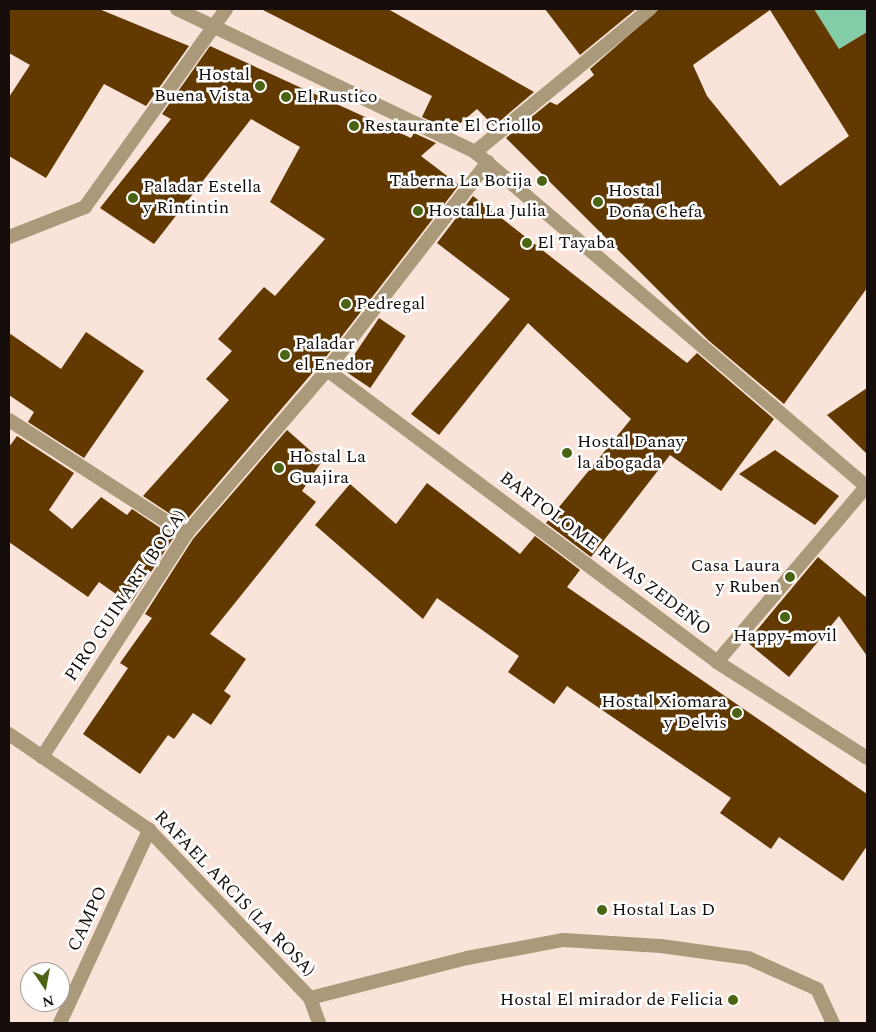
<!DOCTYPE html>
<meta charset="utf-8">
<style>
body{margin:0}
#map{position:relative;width:876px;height:1032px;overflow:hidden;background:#fae3d8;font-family:Spectral,serif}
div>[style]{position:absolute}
.green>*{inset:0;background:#83cca8}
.building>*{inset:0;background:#623900;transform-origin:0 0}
.pedestrian>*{height:14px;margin:-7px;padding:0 7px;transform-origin:7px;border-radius:7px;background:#ab9a7a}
.minor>*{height:14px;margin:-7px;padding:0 7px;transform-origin:7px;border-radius:7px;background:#ab9a7a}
.dots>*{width:14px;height:14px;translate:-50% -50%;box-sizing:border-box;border:2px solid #fff;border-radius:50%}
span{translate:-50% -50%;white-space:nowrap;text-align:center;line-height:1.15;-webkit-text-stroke:5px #fff;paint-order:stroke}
.poi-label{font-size:18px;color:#140d09}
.right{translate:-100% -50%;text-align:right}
.left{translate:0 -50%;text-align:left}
.street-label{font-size:18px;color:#140d09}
.frame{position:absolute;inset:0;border:10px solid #140d09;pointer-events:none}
.north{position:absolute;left:20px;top:962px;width:50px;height:50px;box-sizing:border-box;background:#fff;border:1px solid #a19e9d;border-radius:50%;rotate:168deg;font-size:14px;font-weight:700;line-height:20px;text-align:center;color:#140d09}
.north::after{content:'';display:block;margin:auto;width:18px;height:22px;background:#4b6413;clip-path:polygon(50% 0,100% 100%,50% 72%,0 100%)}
</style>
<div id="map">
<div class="green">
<i style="clip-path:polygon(814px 9px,867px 9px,867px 32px,839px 49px)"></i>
</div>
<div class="building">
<i style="clip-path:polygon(9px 9px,99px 9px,189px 46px,146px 106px,104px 84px,46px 178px,9px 156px,9px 97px,30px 65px,9px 53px)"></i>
<i style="clip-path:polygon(261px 9px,388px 9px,534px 92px,494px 126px,477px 109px,451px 131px,422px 117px,432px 96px)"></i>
<i style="clip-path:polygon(545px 9px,636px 9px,580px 55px)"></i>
<i style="clip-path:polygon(evenodd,659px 9px,814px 9px,839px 49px,867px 32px,867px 288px,784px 404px,708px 340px,506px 138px,550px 102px,557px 105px,594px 75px,590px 69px,659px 9px,770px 10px,849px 136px,780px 186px,707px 96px,693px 65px,770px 10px)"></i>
<i style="clip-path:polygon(210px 46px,411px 138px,414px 133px,436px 143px,421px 156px,459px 185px,325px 358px,184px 523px,143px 496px,229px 400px,206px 379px,232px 351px,218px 339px,264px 287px,275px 296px,325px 239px,270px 202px,300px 147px,251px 119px,154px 244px,100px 208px,171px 119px,162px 114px)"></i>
<i style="clip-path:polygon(473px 196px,687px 363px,697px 353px,774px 419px,721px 491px,670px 455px,591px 557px,546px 523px,631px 419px,528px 323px,439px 435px,411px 414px,510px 299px,437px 243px)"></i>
<i style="left:379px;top:318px;width:32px;height:63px;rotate:34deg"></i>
<i style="clip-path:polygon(86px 332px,144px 371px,84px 458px,28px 422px,34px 412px,9px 395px,9px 333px,61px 369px)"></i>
<i style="clip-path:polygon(867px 388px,867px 454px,827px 415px)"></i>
<i style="clip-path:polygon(287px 430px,322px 461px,302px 491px,316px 502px,210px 634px,246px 659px,224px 691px,231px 696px,211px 725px,193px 713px,174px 739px,168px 735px,140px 774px,83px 734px,128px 668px,120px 663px,152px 618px,145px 614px,193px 539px)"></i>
<i style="clip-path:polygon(17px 436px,74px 473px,49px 510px,72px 529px,101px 497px,127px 515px,132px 509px,174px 537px,130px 604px,99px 582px,88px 597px,9px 542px,9px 447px)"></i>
<i style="clip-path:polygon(775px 450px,839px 496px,815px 525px,739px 474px)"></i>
<i style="clip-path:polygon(427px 483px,520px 554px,535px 536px,580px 570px,567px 587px,867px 794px,867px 846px,843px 881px,779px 837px,771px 849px,720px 813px,731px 798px,567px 686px,554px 704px,508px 672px,519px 656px,437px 598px,423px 619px,315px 525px,350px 484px,396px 524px)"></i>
<i style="clip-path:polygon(818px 557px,867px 598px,867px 656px,839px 616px,789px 677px,747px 642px)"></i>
</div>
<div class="pedestrian">
<i style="left:177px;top:9px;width:331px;rotate:25.6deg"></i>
<i style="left:475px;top:152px;width:516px;rotate:40.52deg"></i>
<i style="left:475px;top:152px;width:226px;rotate:-39.3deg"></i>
<i style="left:9px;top:237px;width:82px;rotate:-21.5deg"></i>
<i style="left:85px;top:207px;width:243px;rotate:-54.5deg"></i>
<i style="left:327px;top:370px;width:263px;rotate:-52.3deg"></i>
<i style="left:717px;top:662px;width:231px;rotate:-49.6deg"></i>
</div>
<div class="minor">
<i style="left:9px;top:420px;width:211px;rotate:32.8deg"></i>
<i style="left:9px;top:734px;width:170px;rotate:34.4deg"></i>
<i style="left:149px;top:830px;width:233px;rotate:46.2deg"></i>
<i style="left:310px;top:998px;width:27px;rotate:70deg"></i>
<i style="left:42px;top:757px;width:265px;rotate:-57.1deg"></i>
<i style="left:186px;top:534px;width:216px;rotate:-49.3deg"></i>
<i style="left:327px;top:370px;width:487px;rotate:36.8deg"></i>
<i style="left:717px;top:662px;width:178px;rotate:32.6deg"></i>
<i style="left:310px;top:998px;width:162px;rotate:-14.3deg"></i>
<i style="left:467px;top:958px;width:98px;rotate:-10.6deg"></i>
<i style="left:563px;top:940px;width:98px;rotate:3.5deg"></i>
<i style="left:661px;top:946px;width:88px;rotate:7.9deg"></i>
<i style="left:748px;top:958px;width:76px;rotate:24.2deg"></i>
<i style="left:817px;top:989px;width:38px;rotate:65deg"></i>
<i style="left:60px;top:1023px;width:213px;rotate:-65.2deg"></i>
</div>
<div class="dots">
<i style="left:260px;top:86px;background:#4b6413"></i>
<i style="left:286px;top:97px;background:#4b6413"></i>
<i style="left:354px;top:126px;background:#4b6413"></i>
<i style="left:542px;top:181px;background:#4b6413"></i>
<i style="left:133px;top:198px;background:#4b6413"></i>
<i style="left:598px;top:202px;background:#4b6413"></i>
<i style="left:418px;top:211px;background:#4b6413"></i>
<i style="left:527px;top:243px;background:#4b6413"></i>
<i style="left:346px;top:304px;background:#4b6413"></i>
<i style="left:285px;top:355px;background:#4b6413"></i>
<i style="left:567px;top:453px;background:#4b6413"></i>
<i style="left:279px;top:468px;background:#4b6413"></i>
<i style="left:790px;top:577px;background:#4b6413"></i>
<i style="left:785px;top:617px;background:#4b6413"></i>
<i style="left:737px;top:713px;background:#4b6413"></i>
<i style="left:602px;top:910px;background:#4b6413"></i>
<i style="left:733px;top:1000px;background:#4b6413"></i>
</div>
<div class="poi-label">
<span class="right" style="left:250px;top:86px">Hostal<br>Buena Vista</span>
<span class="left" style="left:296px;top:97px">El Rustico</span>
<span class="left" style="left:364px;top:126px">Restaurante El Criollo</span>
<span class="right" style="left:532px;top:181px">Taberna La Botija</span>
<span class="left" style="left:143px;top:198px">Paladar Estella<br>y Rintintin</span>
<span class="left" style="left:608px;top:202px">Hostal<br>Doña Chefa</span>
<span class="left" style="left:428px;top:211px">Hostal La Julia</span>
<span class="left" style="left:537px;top:243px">El Tayaba</span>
<span class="left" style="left:356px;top:304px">Pedregal</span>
<span class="left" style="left:295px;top:355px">Paladar<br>el Enedor</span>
<span class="left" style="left:577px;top:453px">Hostal Danay<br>la abogada</span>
<span class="left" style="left:289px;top:468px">Hostal La<br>Guajira</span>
<span class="right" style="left:780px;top:577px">Casa Laura<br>y Ruben</span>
<span style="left:785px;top:636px">Happy-movil</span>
<span class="right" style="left:727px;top:713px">Hostal Xiomara<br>y Delvis</span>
<span class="left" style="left:612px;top:910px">Hostal Las D</span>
<span class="right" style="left:723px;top:1000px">Hostal El mirador de Felicia</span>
</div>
<div class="street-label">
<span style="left:605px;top:554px;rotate:37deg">BARTOLOME RIVAS ZEDEÑO</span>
<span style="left:126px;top:596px;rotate:-56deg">PIRO GUINART (BOCA)</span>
<span style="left:234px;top:894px;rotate:46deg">RAFAEL ARCIS (LA ROSA)</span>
<span style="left:88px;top:919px;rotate:-65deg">CAMPO</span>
</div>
<div class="frame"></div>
<div class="north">N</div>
</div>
